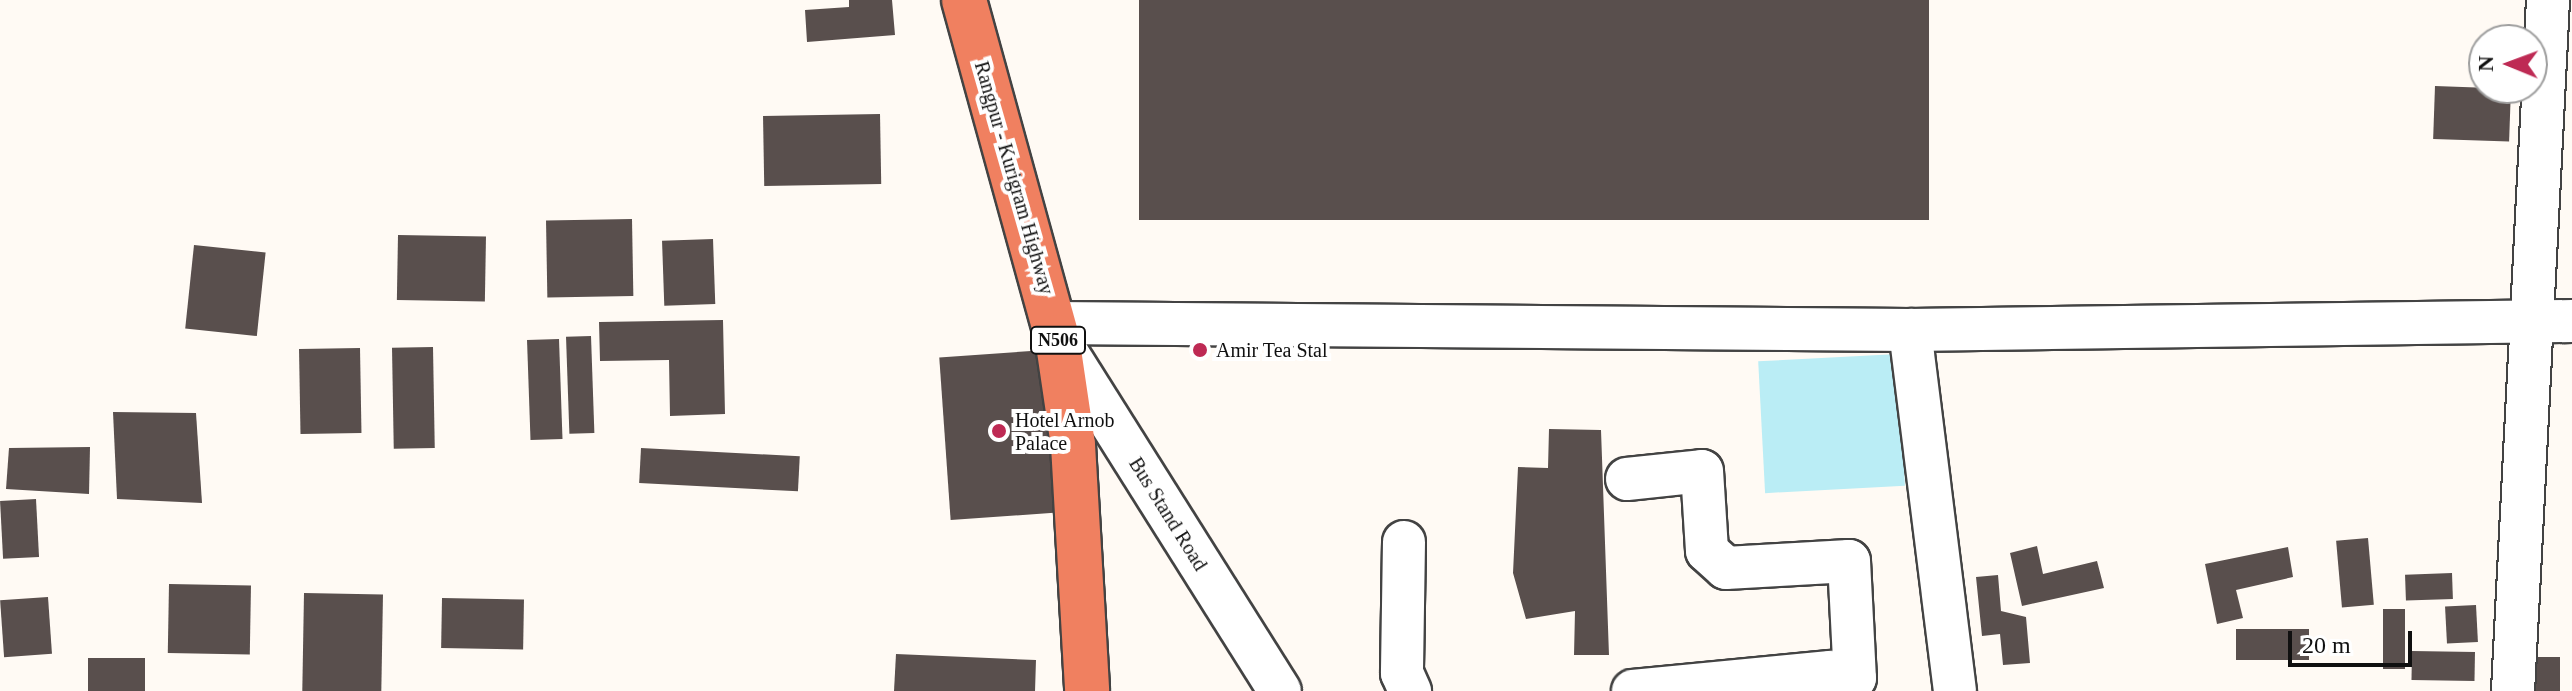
<!DOCTYPE html>
<style>
body{margin:0}
#map{position:relative;width:2572px;height:691px;overflow:hidden;background:#fffaf4;font-family:"Times New Roman",serif}
div>[style]{position:absolute}
.water>*{inset:0;background:#baedf5;transform-origin:0 0}
.building>*{inset:0;background:#594f4d;transform-origin:0 0}
.roads{filter:drop-shadow(2px 0 #434343) drop-shadow(-2px 0 #434343) drop-shadow(0 2px #434343) drop-shadow(0 -2px #434343)}
.minor>*{height:42px;margin:-21px;padding:0 21px;transform-origin:21px;border-radius:21px;background:#fff}
.highway>*{height:44px;margin:-22px;padding:0 22px;transform-origin:22px;border-radius:22px;background:#f08060}
.dots>*{width:22px;height:22px;translate:-50% -50%;box-sizing:border-box;border:4px solid #fff;border-radius:50%}
span{translate:-50% -50%;white-space:nowrap;text-align:center;line-height:1.15;-webkit-text-stroke:8px #fff;paint-order:stroke}
.shield-label span{padding:2px 6px;background:#fff;border:2px solid;border-radius:6px;-webkit-text-stroke-width:0}
.shield-label{font-size:18px;color:#101010;font-weight:700}
.street-label{font-size:20px;color:#101010}
.poi-label{font-size:20px;color:#101010}
.left{translate:0 -50%;text-align:left}
.north{position:absolute;left:2468px;top:24px;width:80px;height:80px;box-sizing:border-box;background:#fff;border:2px solid #9f9f9f;border-radius:50%;rotate:271deg;font-size:22px;font-weight:700;line-height:32px;text-align:center;color:#101010}
.north::after{content:'';display:block;margin:auto;width:28px;height:36px;background:#be2a54;clip-path:polygon(50% 0,100% 100%,50% 72%,0 100%)}
.scale{position:absolute;left:2288px;top:631px;width:124px;height:36px;box-sizing:border-box;border:4px solid #101010;border-top:0;padding-left:10px;font-size:24px;line-height:28px;white-space:nowrap;color:#101010;-webkit-text-stroke:6px #fff;paint-order:stroke}
</style>
<div id="map">
<div class="water">
<i style="left:1898px;top:354px;width:132px;height:140px;rotate:87deg"></i>
</div>
<div class="building">
<i style="clip-path:polygon(849px 0,892px 0,895px 35px,807px 42px,805px 10px,849px 7px)"></i>
<i style="left:1139px;top:0;width:790px;height:220px"></i>
<i style="left:2435px;top:86px;width:76px;height:53px;rotate:2deg"></i>
<i style="left:880px;top:114px;width:70px;height:117px;rotate:89deg"></i>
<i style="left:632px;top:219px;width:77px;height:86px;rotate:89deg"></i>
<i style="left:398px;top:235px;width:88px;height:65px;rotate:1deg"></i>
<i style="left:713px;top:239px;width:65px;height:51px;rotate:88deg"></i>
<i style="left:194px;top:245px;width:72px;height:84px;rotate:6deg"></i>
<i style="clip-path:polygon(723px 320px,725px 414px,670px 416px,669px 360px,600px 361px,599px 322px)"></i>
<i style="left:591px;top:336px;width:97px;height:25px;rotate:88deg"></i>
<i style="left:559px;top:339px;width:100px;height:32px;rotate:88deg"></i>
<i style="left:433px;top:347px;width:101px;height:41px;rotate:89deg"></i>
<i style="left:360px;top:348px;width:85px;height:61px;rotate:89deg"></i>
<i style="left:1046px;top:350px;width:163px;height:107px;rotate:86deg"></i>
<i style="clip-path:polygon(113px 412px,196px 413px,202px 503px,117px 499px)"></i>
<i style="clip-path:polygon(1549px 429px,1601px 430px,1609px 655px,1574px 655px,1575px 611px,1526px 619px,1513px 573px,1518px 467px,1548px 468px)"></i>
<i style="clip-path:polygon(90px 447px,89px 494px,6px 489px,9px 448px)"></i>
<i style="left:641px;top:448px;width:159px;height:35px;rotate:3deg"></i>
<i style="left:36px;top:499px;width:58px;height:36px;rotate:87deg"></i>
<i style="left:2368px;top:538px;width:67px;height:32px;rotate:85deg"></i>
<i style="clip-path:polygon(2037px 546px,2043px 574px,2097px 561px,2104px 588px,2022px 606px,2010px 553px)"></i>
<i style="clip-path:polygon(2288px 547px,2293px 577px,2236px 590px,2243px 618px,2217px 624px,2205px 564px)"></i>
<i style="left:2452px;top:573px;width:26px;height:47px;rotate:88deg"></i>
<i style="clip-path:polygon(1998px 575px,2001px 611px,2026px 617px,2030px 663px,2003px 665px,2000px 634px,1982px 636px,1976px 577px)"></i>
<i style="left:169px;top:584px;width:82px;height:69px;rotate:1deg"></i>
<i style="left:304px;top:593px;width:79px;height:98px;rotate:1deg"></i>
<i style="left:48px;top:597px;width:57px;height:48px;rotate:86deg"></i>
<i style="left:442px;top:598px;width:82px;height:50px;rotate:1deg"></i>
<i style="left:2476px;top:605px;width:37px;height:31px;rotate:87deg"></i>
<i style="left:2383px;top:609px;width:22px;height:60px"></i>
<i style="left:2309px;top:629px;width:31px;height:73px;rotate:90deg"></i>
<i style="left:2412px;top:651px;width:63px;height:29px;rotate:1deg"></i>
<i style="clip-path:polygon(896px 654px,1036px 660px,1035px 691px,894px 691px)"></i>
<i style="left:2526px;top:657px;width:34px;height:34px"></i>
<i style="left:88px;top:658px;width:57px;height:33px"></i>
</div>
<div class="roads">
<div class="minor">
<i style="left:1053px;top:323px;width:857px;rotate:0.47deg"></i>
<i style="left:1910px;top:330px;width:662px;rotate:-0.78deg"></i>
<i style="left:1910px;top:330px;width:364px;rotate:82.9deg"></i>
<i style="left:1057px;top:337px;width:418px;rotate:57.8deg"></i>
<i style="left:1627px;top:479px;width:75px;rotate:-6.1deg"></i>
<i style="left:1702px;top:471px;width:80px;rotate:86.4deg"></i>
<i style="left:1707px;top:551px;width:25px;rotate:42deg"></i>
<i style="left:1726px;top:568px;width:123px;rotate:-3.3deg"></i>
<i style="left:1849px;top:561px;width:117px;rotate:87.1deg"></i>
<i style="left:1855px;top:678px;width:26px;rotate:-167deg"></i>
<i style="left:1830px;top:672px;width:198px;rotate:174.5deg"></i>
<i style="left:1404px;top:542px;width:131px;rotate:90.9deg"></i>
<i style="left:1402px;top:673px;width:20px;rotate:66deg"></i>
<i style="left:2513px;top:691px;width:692px;rotate:-87.1deg"></i>
</div>
<div class="highway">
<i style="left:964px;top:0;width:350px;rotate:74.6deg"></i>
<i style="left:1057px;top:337px;width:109px;rotate:81.6deg"></i>
<i style="left:1073px;top:445px;width:246px;rotate:86.7deg"></i>
</div>
</div>
<div class="dots">
<i style="left:1200px;top:350px;background:#be2a54"></i>
<i style="left:999px;top:431px;background:#be2a54"></i>
</div>
<div class="shield-label">
<span style="left:1058px;top:340px">N506</span>
</div>
<div class="street-label">
<span style="left:1014px;top:178px;rotate:74deg">Rangpur - Kurigram Highway</span>
<span style="left:1168px;top:514px;rotate:58deg">Bus Stand Road</span>
</div>
<div class="poi-label">
<span class="left" style="left:1216px;top:350px">Amir Tea Stal</span>
<span class="left" style="left:1015px;top:432px">Hotel Arnob<br>Palace</span>
</div>
<div class="north">N</div>
<div class="scale">20 m</div>
</div>
